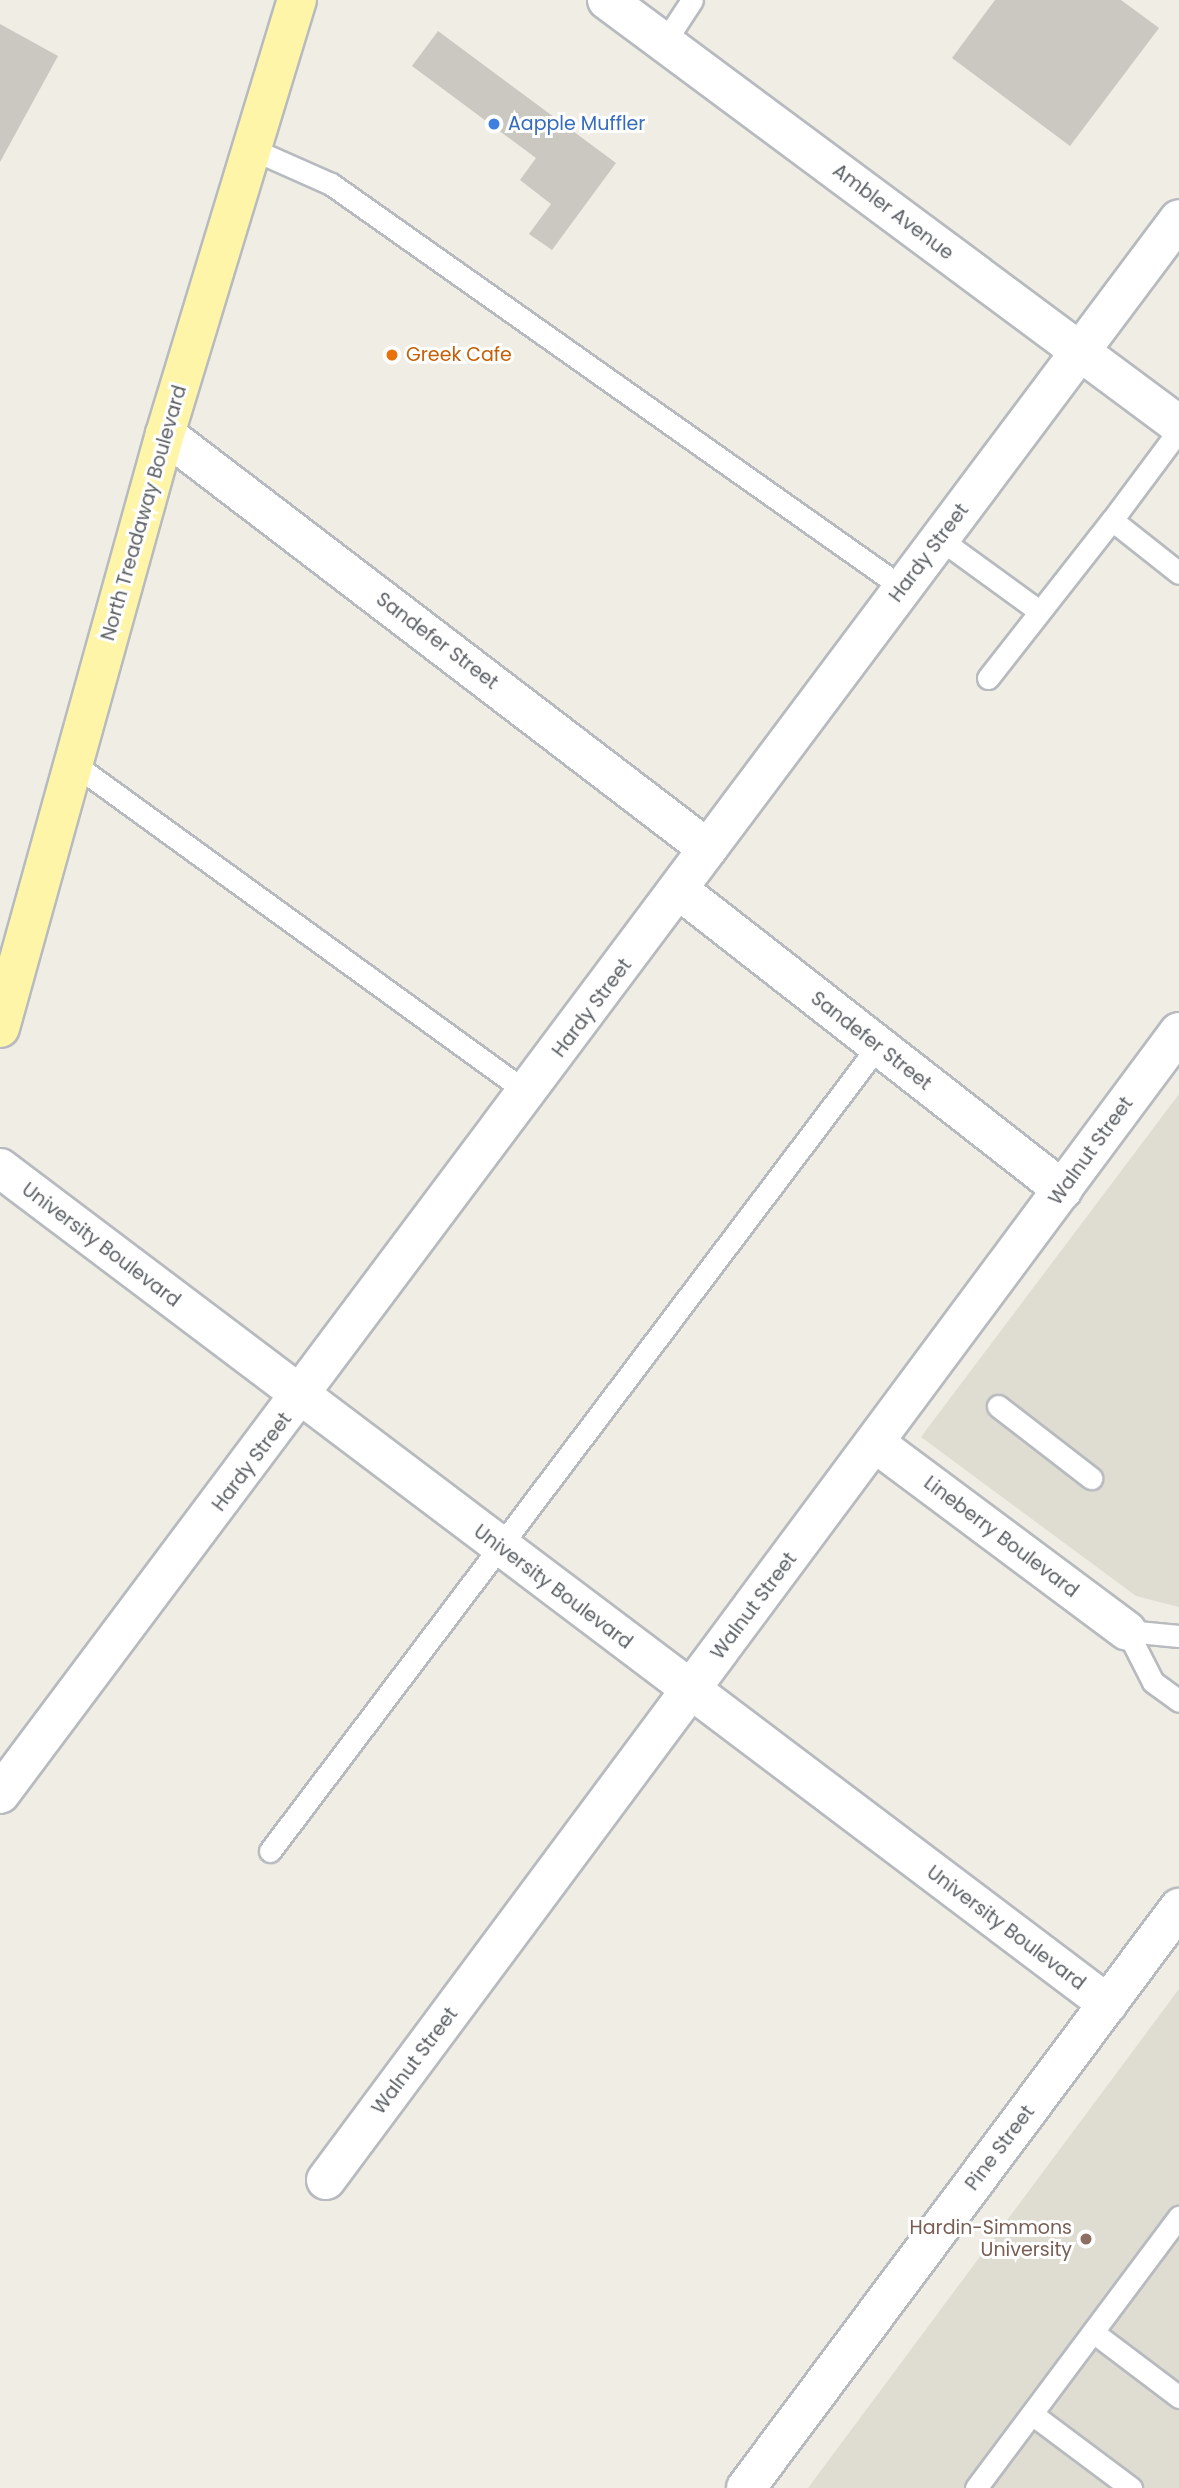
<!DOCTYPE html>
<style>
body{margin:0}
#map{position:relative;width:1179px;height:2488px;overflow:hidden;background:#efede4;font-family:Poppins,sans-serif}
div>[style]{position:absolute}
.education>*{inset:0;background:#dfdcd2}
.building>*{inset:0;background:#cac8c1}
.roads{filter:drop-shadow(2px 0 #b7babe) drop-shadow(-2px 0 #b7babe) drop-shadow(0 2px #b7babe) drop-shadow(0 -2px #b7babe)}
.lane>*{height:21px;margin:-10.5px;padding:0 10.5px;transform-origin:10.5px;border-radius:10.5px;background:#fff}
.street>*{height:38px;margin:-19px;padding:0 19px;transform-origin:19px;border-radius:19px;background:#fff}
.secondary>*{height:38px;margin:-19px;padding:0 19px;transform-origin:19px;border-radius:19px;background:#fff}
.primary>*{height:38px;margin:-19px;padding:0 19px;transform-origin:19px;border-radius:19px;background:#fff5a9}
.dots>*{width:19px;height:19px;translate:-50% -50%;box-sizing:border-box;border:4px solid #fff;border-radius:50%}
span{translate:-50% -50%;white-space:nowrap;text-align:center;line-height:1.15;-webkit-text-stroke:6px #fff;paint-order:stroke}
.shop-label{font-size:19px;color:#366cbe}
.left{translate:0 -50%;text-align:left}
.street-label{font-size:19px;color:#5c6065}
.food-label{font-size:19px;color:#c56008}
.education-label{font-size:19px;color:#785e54}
.right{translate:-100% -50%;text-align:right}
</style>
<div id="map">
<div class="education">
<i style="clip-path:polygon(1179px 1094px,1179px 1607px,1136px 1596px,921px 1437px)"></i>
<i style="clip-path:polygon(1179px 1989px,1179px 2488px,808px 2488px)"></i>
</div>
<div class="building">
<i style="clip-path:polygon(995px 0,1121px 0,1159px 28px,1070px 146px,952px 58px)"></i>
<i style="clip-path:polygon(0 24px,58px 56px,0 162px)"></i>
<i style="clip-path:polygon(438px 31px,616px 163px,552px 250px,529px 234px,551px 204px,520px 180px,536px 158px,412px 66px)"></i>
</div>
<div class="roads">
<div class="lane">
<i style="left:664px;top:43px;width:51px;rotate:-56.9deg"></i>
<i style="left:252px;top:149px;width:86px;rotate:23.9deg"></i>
<i style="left:331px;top:184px;width:700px;rotate:35.23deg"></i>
<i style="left:1112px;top:520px;width:112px;rotate:-53.3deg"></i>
<i style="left:940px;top:539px;width:122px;rotate:36deg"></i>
<i style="left:988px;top:678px;width:201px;rotate:-51.9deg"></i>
<i style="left:1112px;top:520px;width:85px;rotate:38.3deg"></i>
<i style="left:74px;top:764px;width:561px;rotate:35.93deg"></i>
<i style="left:998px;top:1406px;width:118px;rotate:37.7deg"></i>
<i style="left:1127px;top:1631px;width:57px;rotate:63deg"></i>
<i style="left:1153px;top:1682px;width:32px;rotate:36deg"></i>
<i style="left:1127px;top:1631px;width:52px;rotate:5.5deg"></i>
<i style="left:270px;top:1851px;width:1009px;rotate:-52.94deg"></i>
<i style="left:1093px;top:2332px;width:108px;rotate:37.1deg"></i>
<i style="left:1032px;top:2414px;width:124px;rotate:36.8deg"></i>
<i style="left:976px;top:2488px;width:339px;rotate:-53.2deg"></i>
</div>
<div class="street">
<i style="left:165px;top:434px;width:683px;rotate:37.39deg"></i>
<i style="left:679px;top:890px;width:487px;rotate:38deg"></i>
<i style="left:0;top:1168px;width:1388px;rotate:37.04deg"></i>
<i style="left:875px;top:1443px;width:314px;rotate:36.7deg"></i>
<i style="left:0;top:1794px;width:1967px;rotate:-53.18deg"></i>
<i style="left:326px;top:2180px;width:1430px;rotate:-53.39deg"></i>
</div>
<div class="secondary">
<i style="left:607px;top:0;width:713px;rotate:36.61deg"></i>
<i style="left:746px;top:2488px;width:724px;rotate:-53.26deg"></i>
</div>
<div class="primary">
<i style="left:0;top:1028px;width:616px;rotate:-74.48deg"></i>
<i style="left:165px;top:434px;width:454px;rotate:-73.1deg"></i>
</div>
</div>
<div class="dots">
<i style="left:494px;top:124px;background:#3f7fe0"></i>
<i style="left:392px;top:355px;background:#e8710a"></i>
<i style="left:1086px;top:2239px;background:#8d6e63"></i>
</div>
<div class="shop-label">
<span class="left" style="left:508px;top:124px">Aapple Muffler</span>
</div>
<div class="street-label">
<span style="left:893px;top:212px;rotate:37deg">Ambler Avenue</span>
<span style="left:144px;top:513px;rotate:-74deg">North Treadaway Boulevard</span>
<span style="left:929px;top:553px;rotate:-53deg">Hardy Street</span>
<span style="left:437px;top:641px;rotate:37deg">Sandefer Street</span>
<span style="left:592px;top:1008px;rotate:-53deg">Hardy Street</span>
<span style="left:871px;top:1041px;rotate:38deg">Sandefer Street</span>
<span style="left:1091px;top:1151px;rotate:-54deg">Walnut Street</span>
<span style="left:101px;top:1245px;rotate:37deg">University Boulevard</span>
<span style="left:252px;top:1462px;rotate:-53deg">Hardy Street</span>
<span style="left:1001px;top:1537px;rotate:37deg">Lineberry Boulevard</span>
<span style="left:553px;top:1587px;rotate:37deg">University Boulevard</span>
<span style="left:754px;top:1606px;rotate:-53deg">Walnut Street</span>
<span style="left:1006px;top:1928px;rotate:37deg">University Boulevard</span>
<span style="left:415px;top:2061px;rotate:-53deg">Walnut Street</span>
<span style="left:1000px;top:2148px;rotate:-53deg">Pine Street</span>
</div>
<div class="food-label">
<span class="left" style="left:406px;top:355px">Greek Cafe</span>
</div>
<div class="education-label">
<span class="right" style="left:1072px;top:2239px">Hardin-Simmons<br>University</span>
</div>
</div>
